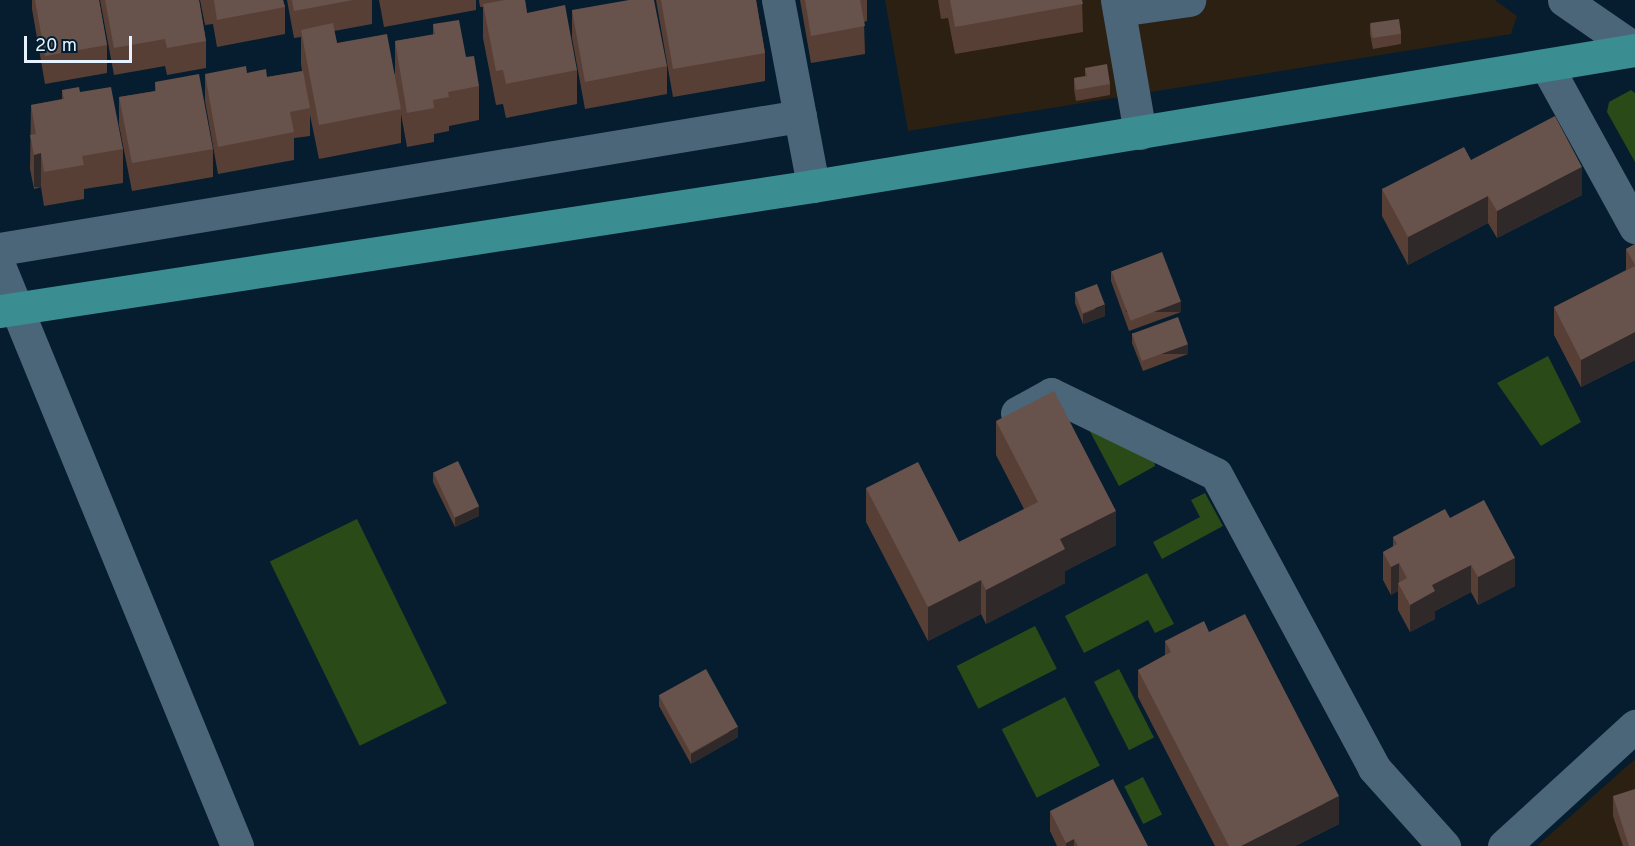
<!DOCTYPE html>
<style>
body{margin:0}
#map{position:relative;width:1635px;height:846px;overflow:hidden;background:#051d2e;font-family:Overpass,sans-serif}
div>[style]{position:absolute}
.industrial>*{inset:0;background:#2b2011}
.green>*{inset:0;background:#2a4b17;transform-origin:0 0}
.minor>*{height:33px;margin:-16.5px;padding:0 16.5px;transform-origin:16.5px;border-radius:16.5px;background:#4b6579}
.major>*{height:33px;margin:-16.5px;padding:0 16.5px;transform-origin:16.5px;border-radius:16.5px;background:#3a8d91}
.wall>*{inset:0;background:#583f36}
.shaded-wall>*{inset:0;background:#30292a;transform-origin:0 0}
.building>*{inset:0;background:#67524c;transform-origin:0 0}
span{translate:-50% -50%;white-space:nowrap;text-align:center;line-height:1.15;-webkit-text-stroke:6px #051d2e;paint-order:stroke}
.scale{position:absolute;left:24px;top:36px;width:108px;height:27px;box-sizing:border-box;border:3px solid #e4f3ff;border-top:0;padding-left:8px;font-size:18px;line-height:21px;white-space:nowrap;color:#e4f3ff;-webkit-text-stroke:4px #051d2e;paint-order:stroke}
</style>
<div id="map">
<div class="industrial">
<i style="clip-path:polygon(885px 0,1495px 0,1517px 16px,1511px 34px,908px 131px)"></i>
<i style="clip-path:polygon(1635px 759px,1635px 846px,1537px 846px)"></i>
</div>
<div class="green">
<i style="clip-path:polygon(1631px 90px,1635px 93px,1635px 162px,1607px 112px,1609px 102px)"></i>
<i style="clip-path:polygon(1548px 356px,1581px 422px,1541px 446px,1497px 383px)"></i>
<i style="clip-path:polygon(1087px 426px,1153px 456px,1155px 466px,1119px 486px)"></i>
<i style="clip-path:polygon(1205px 493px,1223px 526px,1162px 559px,1153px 542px,1200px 517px,1191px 500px)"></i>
<i style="left:357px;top:519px;width:205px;height:97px;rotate:64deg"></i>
<i style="clip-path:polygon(1147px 573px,1174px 624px,1155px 633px,1148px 620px,1084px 653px,1065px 616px)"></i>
<i style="left:1035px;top:626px;width:48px;height:88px;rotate:63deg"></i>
<i style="left:1119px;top:669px;width:77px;height:28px;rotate:63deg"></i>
<i style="left:1065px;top:697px;width:77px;height:71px;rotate:63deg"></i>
<i style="left:1143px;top:777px;width:42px;height:21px;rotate:63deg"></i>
</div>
<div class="minor">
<i style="left:778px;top:0;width:189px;rotate:79.3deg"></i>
<i style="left:1117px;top:0;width:135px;rotate:80.2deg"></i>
<i style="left:1564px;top:0;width:86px;rotate:34.6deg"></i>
<i style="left:1119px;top:10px;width:71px;rotate:-8.1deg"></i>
<i style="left:1546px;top:65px;width:185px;rotate:61.2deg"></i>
<i style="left:0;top:249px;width:811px;rotate:-9.44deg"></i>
<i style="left:0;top:268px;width:625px;rotate:67.7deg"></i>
<i style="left:1017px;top:413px;width:39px;rotate:-29deg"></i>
<i style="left:1051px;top:394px;width:183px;rotate:25.9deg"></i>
<i style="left:1216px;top:474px;width:334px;rotate:61.7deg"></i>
<i style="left:1374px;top:768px;width:105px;rotate:48.1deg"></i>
<i style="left:1504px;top:846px;width:178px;rotate:-42.5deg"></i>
</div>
<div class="major">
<i style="left:0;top:311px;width:823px;rotate:-8.74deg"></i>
<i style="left:813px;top:186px;width:833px;rotate:-9.39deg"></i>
</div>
<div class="wall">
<i style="clip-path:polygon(32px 0,99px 0,107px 45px,107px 73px,45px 84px,32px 9px)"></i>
<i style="clip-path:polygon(100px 0,199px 0,206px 41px,206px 68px,167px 75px,165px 66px,114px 75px)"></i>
<i style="clip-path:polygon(200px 0,283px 0,285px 7px,285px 34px,217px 47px,213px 24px,205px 25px)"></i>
<i style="clip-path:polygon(287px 0,372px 0,372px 24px,334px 31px,337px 43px,395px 74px,395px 41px,433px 35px,433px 24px,466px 57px,479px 86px,479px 120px,449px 126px,449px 131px,434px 134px,434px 142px,407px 147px,401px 114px,401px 143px,319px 159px,310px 115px,310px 136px,294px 138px,294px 160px,218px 174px,205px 101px,205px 74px,247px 73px,267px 77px,302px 71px,301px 64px,301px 37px,294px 38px)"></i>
<i style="clip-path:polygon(379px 0,476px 0,476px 10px,384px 27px)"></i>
<i style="clip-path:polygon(479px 0,525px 0,527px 13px,577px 70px,577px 104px,506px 118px,503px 104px,496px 105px,483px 38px,483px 7px,480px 7px)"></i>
<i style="clip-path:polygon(656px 0,756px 0,765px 53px,765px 81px,673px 97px)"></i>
<i style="clip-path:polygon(800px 0,867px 0,867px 21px,864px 22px,865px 54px,811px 63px)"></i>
<i style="clip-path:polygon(938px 0,1082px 0,1083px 32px,955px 54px,948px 18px,941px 19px)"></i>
<i style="clip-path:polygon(572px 10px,667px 66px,667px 94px,585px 109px,572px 38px)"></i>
<i style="clip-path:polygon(1370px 24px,1401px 34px,1401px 44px,1373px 49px,1370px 34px)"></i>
<i style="clip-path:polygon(1085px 68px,1110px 84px,1110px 95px,1076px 101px,1074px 89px,1074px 78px,1085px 76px)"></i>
<i style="clip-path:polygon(155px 82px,213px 149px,213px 177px,132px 191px,119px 125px,119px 97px,155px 91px)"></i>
<i style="clip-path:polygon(62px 90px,80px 92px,123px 149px,123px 183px,84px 189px,84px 199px,44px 206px,41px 187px,34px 189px,30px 169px,31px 105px,62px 99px)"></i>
<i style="clip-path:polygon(1471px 160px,1582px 195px,1497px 238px,1488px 223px,1408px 265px,1382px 216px,1382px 189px)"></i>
<i style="clip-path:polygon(1635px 244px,1635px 360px,1581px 387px,1554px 335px,1554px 307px,1626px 270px,1626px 249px)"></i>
<i style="clip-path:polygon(1111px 271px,1181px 312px,1129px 331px,1111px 281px)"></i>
<i style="clip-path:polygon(1075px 293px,1105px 316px,1083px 324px,1075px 303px)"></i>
<i style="clip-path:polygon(1132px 333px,1188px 354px,1143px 371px,1132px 343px)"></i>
<i style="clip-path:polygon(996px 421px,1116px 545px,1065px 571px,1065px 583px,986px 624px,981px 614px,928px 641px,866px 522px,866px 488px,959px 542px,1024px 509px,996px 455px)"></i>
<i style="clip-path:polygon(433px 472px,479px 516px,455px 527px,433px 482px)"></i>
<i style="clip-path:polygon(1450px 518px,1515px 586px,1478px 605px,1471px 592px,1435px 611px,1435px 619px,1410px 632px,1398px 610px,1398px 591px,1391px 595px,1383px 580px,1383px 552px,1393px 547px,1393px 537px)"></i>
<i style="clip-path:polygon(1209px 632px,1339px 824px,1295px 846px,1215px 846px,1138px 697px,1138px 670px,1165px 655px,1165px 641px)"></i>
<i style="clip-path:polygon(659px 696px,738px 737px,691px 764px,659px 706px)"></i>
<i style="clip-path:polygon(1613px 796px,1635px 846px,1623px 846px,1613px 816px)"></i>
<i style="clip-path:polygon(1050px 811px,1148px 846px,1057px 846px,1050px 831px)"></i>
</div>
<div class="shaded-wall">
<i style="left:41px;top:153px;width:34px;height:7px;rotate:90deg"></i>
<i style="clip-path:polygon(1582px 167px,1582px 195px,1497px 238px,1497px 211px)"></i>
<i style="clip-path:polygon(1488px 196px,1488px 223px,1408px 265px,1408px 237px)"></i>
<i style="left:1181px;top:302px;width:10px;height:55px;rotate:90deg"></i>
<i style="clip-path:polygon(1105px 305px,1105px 316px,1083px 324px,1083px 314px)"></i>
<i style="clip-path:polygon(1635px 332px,1635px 360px,1581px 387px,1581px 360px)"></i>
<i style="left:1188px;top:344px;width:10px;height:48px;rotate:90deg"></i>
<i style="clip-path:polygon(479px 506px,479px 516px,455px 527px,455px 517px)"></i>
<i style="clip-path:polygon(1116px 511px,1116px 545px,1065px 571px,1065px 583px,986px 624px,986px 590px,1060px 539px)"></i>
<i style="clip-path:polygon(1515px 558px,1515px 586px,1478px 605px,1478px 577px)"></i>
<i style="clip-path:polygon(1399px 563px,1399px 585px,1398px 583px,1398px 591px,1391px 595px,1391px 567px)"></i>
<i style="clip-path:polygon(1471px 565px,1471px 592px,1435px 611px,1435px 619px,1410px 632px,1410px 605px,1432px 585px)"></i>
<i style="clip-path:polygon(981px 580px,981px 614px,928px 641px,928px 607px)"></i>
<i style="clip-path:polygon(738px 727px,738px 737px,691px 764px,691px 754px)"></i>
<i style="clip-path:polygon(1339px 796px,1339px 824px,1295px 846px,1241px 846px)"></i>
<i style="clip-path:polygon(1074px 839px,1074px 846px,1066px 846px,1066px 843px)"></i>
</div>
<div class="building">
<i style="clip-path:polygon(35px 0,99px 0,107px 45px,45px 56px)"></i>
<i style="clip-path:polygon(105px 0,199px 0,206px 41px,167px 48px,165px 39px,114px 48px)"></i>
<i style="clip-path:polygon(214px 0,283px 0,285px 7px,217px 20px)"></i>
<i style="clip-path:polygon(292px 0,353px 0,294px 11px)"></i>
<i style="clip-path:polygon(505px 0,525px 0,527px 13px,565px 5px,577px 70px,506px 84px,503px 70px,496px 71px,483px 4px)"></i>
<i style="clip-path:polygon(629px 0,654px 0,667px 66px,585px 82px,572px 10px)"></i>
<i style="clip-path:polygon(661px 0,756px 0,765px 53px,673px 69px)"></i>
<i style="clip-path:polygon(805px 0,860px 0,865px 26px,811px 36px)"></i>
<i style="clip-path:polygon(950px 0,1082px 0,1083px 4px,955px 27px)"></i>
<i style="left:1399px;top:19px;width:15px;height:29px;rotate:82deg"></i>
<i style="clip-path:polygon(459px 20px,466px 57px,474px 56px,479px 86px,448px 92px,449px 97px,433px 100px,434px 108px,407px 113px,395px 41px,435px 34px,433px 24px)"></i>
<i style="clip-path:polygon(333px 23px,337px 43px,387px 34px,401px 109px,319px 125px,301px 30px)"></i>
<i style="clip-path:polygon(1107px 64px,1110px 84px,1076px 90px,1074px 78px,1087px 76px,1085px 68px)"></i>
<i style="clip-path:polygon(246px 66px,247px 73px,266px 69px,267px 77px,303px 71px,310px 108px,290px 112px,294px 132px,218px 147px,205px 74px)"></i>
<i style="clip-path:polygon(199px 74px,213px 149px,132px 163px,119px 97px,156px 91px,155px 82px)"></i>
<i style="clip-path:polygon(79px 87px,80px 92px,111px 87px,123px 149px,82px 156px,84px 165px,44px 172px,41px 153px,34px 155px,30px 135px,36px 134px,31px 105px,64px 99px,62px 90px)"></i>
<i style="clip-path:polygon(1555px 116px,1582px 167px,1497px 211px,1488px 196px,1408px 237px,1382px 189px,1464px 147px,1471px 160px)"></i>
<i style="clip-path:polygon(1635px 244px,1635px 265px,1626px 249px)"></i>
<i style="left:1162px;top:252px;width:53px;height:54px;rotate:69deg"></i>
<i style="clip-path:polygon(1635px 266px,1635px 332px,1581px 360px,1554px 307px)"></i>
<i style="left:1097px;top:284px;width:22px;height:24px;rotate:69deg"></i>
<i style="left:1178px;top:317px;width:29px;height:49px;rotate:70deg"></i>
<i style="clip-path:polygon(1054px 391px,1116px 511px,1060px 539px,1065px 549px,986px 590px,981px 580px,928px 607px,866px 488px,918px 462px,959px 542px,1038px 502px,996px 421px)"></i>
<i style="left:458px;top:461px;width:50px;height:27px;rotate:65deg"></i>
<i style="clip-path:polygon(1484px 500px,1515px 558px,1478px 577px,1471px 565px,1432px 585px,1435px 591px,1410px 605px,1398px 583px,1407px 578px,1399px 563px,1391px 567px,1383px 552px,1397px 544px,1393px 537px,1445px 509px,1450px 518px)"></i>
<i style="clip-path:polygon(1245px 614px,1339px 796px,1241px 846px,1229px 846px,1138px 670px,1171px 652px,1165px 641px,1204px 621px,1209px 632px)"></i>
<i style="left:706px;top:669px;width:66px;height:54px;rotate:61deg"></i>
<i style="clip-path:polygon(1113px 779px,1148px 846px,1078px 846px,1074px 839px,1066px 843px,1050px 811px)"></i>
<i style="clip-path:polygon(1635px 789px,1635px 846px,1629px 846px,1613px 796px)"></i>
</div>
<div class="scale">20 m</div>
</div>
